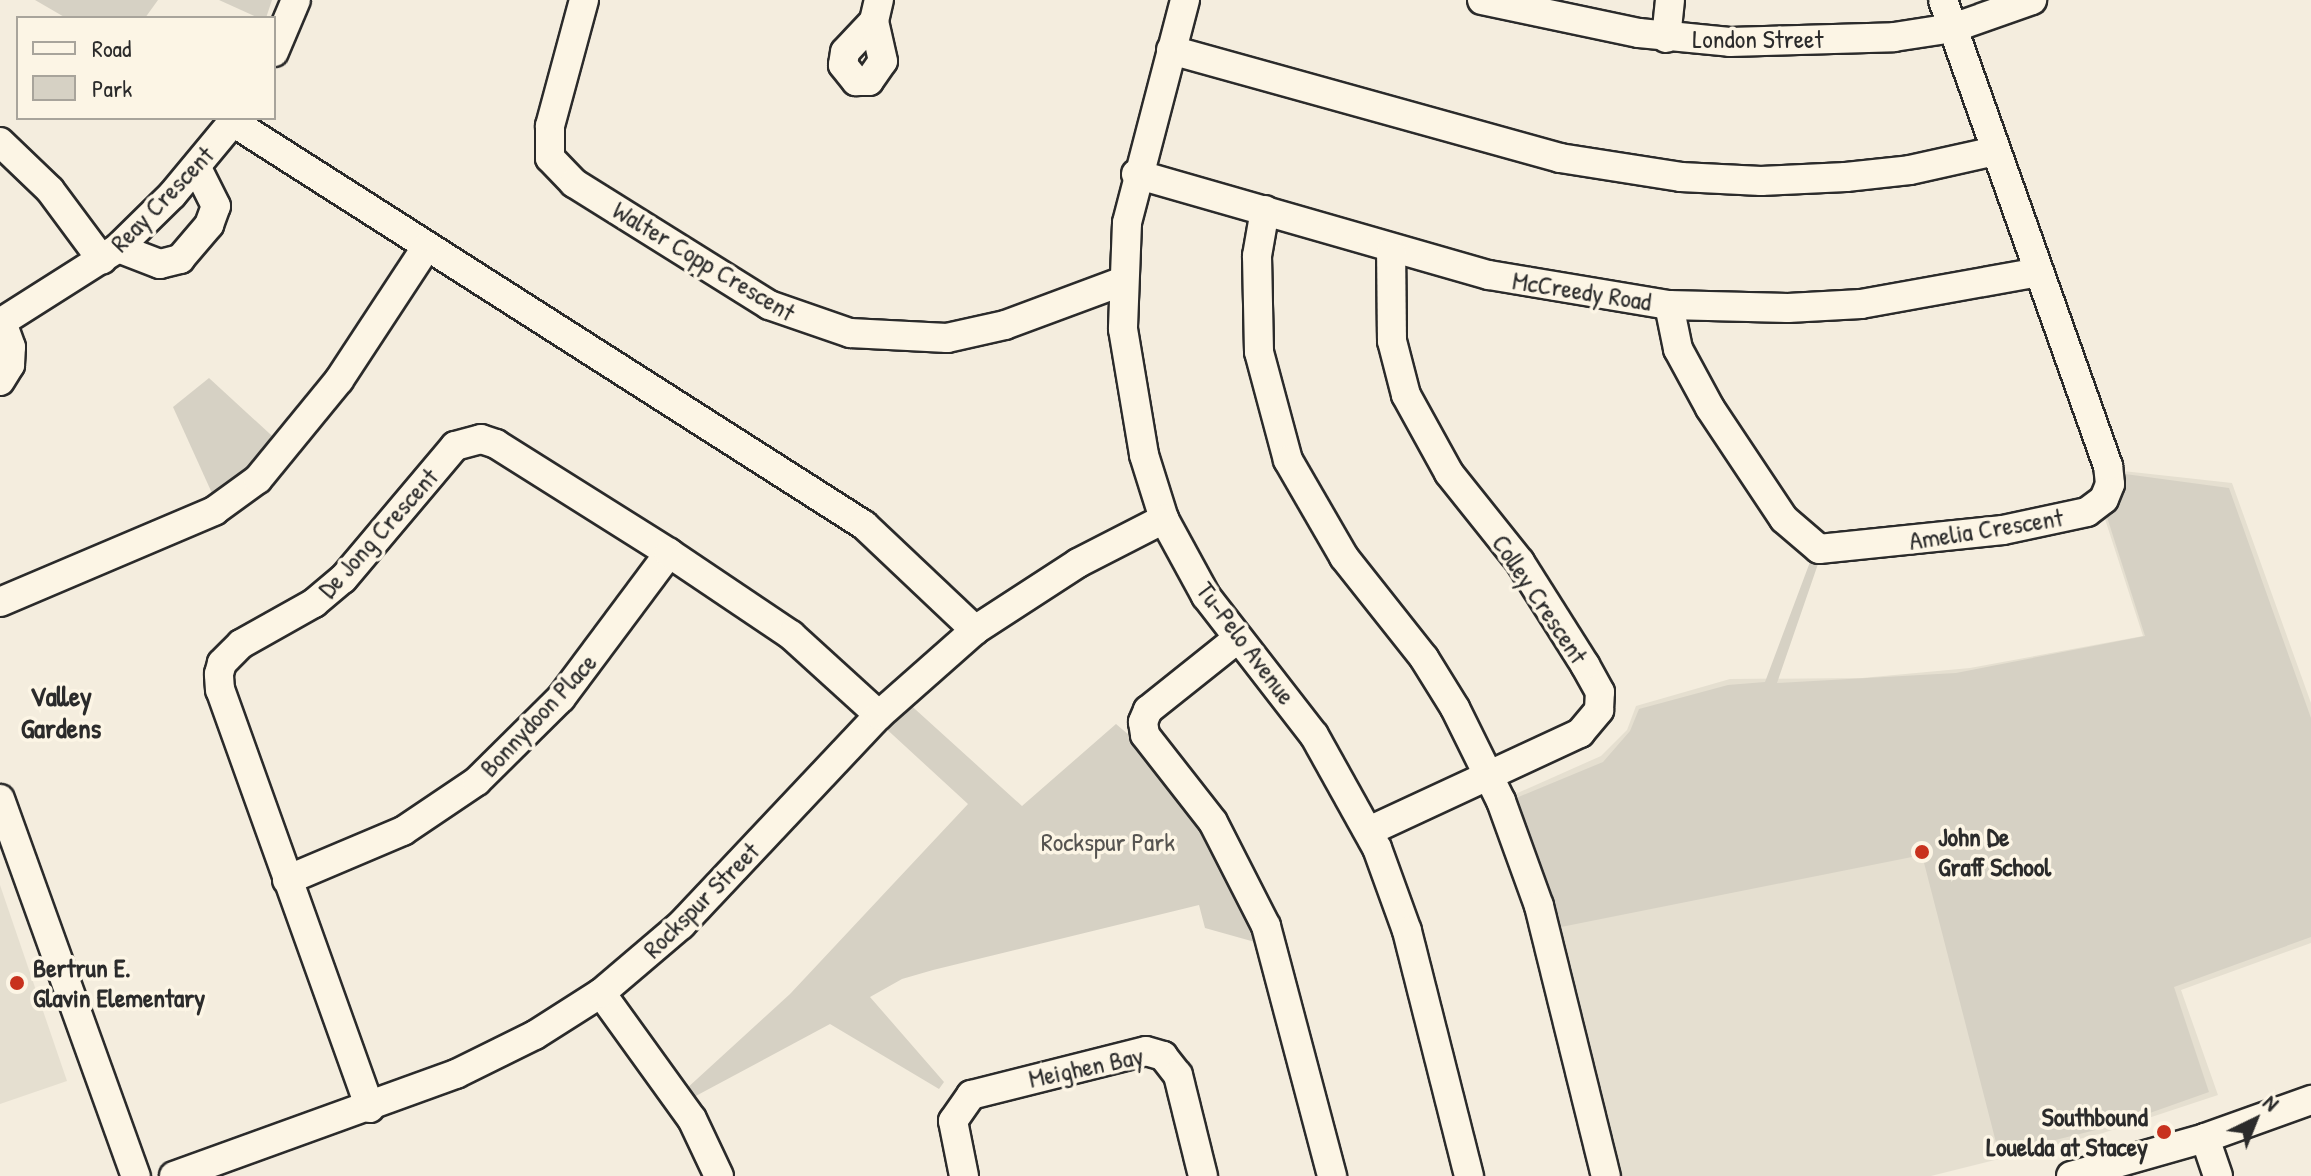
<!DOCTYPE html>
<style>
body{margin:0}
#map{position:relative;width:2311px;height:1176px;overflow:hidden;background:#f4edde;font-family:"Patrick Hand",sans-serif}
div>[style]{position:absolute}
.built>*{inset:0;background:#e5dfd0}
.green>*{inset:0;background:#d6d1c4}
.roads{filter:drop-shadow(2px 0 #2b2b2b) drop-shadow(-2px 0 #2b2b2b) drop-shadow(0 2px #2b2b2b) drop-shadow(0 -2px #2b2b2b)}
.minor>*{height:28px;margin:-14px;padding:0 14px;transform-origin:14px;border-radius:14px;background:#fcf5e5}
.dots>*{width:22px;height:22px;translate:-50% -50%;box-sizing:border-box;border:4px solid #fcf5e5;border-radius:50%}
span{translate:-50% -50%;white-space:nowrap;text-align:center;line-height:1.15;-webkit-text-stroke:7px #fcf5e5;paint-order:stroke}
.street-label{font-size:26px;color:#2b2b2b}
.poi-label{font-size:26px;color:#2b2b2b;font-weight:700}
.left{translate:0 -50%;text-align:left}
.right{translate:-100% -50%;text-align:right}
.park-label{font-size:26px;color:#565451}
.neighbourhood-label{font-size:28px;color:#2b2b2b;font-weight:700}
.legend{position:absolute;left:16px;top:16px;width:260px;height:104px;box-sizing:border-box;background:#fcf5e5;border:2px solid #a8a49b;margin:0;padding:10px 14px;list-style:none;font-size:24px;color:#2b2b2b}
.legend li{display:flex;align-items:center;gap:16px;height:40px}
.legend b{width:40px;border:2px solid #a8a49b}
.north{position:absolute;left:2215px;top:1080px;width:80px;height:80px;-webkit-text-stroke:6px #fcf5e5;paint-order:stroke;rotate:43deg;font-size:22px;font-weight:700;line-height:32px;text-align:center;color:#2b2b2b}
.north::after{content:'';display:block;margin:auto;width:28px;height:36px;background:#2b2b2b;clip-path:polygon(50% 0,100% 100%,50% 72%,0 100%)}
</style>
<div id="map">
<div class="built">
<i style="clip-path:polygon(2123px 471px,2232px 483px,2311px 703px,2311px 943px,2181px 990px,2218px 1095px,2103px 1133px,1931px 1176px,1618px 1176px,1513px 795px,1601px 756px,1627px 730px,1636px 706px,1730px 679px,1862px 678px,1970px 668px,2143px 636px,2104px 516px,2119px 494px)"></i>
<i style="clip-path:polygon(0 885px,67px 1081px,0 1104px)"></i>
</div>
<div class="green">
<i style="clip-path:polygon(35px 0,158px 0,145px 18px,66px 18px)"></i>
<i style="clip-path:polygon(219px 0,272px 0,266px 18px,259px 18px)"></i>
<i style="clip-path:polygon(209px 378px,282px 445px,216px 502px,173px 407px)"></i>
<i style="clip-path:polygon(2125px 474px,2229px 488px,2311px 718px,2311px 937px,2174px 987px,2209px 1092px,2116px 1125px,1999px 1154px,1922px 855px,1561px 927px,1516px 798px,1603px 762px,1630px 731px,1639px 709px,1728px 685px,1765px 682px,1810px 562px,1818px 564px,1777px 683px,1956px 673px,2145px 636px,2107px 517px,2122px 494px)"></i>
<i style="clip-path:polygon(905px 700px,1022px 806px,1116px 724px,1136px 741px,1194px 811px,1262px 944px,1205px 928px,1199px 905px,933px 970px,902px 979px,870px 997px,944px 1082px,939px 1089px,830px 1024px,692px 1098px,685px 1090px,790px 994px,968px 804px,881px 724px)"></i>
</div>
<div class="roads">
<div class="minor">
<i style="left:584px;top:0;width:131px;rotate:105.1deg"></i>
<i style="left:550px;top:126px;width:32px;rotate:90deg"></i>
<i style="left:550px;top:158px;width:35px;rotate:46deg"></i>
<i style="left:574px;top:183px;width:230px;rotate:32deg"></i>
<i style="left:769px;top:305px;width:86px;rotate:19.1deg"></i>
<i style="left:850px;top:333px;width:97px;rotate:3deg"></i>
<i style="left:947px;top:338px;width:59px;rotate:-12.6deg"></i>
<i style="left:1005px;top:325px;width:126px;rotate:-20.4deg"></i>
<i style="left:1185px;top:0;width:230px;rotate:104.6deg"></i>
<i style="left:1127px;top:223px;width:106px;rotate:92.2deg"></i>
<i style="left:1123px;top:329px;width:128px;rotate:80.5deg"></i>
<i style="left:1144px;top:455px;width:67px;rotate:72.6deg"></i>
<i style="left:1164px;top:519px;width:88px;rotate:61.4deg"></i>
<i style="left:1206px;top:596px;width:176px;rotate:52.2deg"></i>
<i style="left:1314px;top:735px;width:129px;rotate:60.9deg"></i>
<i style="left:1377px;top:848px;width:88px;rotate:70.1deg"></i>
<i style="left:1407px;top:931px;width:253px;rotate:75.8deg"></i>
<i style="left:1482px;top:0;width:160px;rotate:11.9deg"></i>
<i style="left:1639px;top:33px;width:91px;rotate:5.6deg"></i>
<i style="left:1730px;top:42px;width:164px;rotate:-1.7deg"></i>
<i style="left:1894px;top:37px;width:60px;rotate:-8.7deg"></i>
<i style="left:1953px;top:28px;width:84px;rotate:-19.5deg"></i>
<i style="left:874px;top:21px;width:42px;rotate:133.1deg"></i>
<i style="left:845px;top:52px;width:13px;rotate:99deg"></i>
<i style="left:843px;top:65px;width:21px;rotate:51deg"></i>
<i style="left:856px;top:81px;width:13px"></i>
<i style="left:869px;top:81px;width:24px;rotate:-55deg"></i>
<i style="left:883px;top:61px;width:41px;rotate:-102.7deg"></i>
<i style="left:874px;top:21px;width:22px;rotate:-77deg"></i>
<i style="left:1666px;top:38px;width:38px;rotate:-84deg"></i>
<i style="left:1171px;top:50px;width:404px;rotate:15.5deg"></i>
<i style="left:1560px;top:158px;width:122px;rotate:8.9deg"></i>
<i style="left:1681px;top:177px;width:80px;rotate:2.9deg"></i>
<i style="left:1761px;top:181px;width:85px;rotate:-2.7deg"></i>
<i style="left:1846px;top:177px;width:64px;rotate:-6.2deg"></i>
<i style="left:1910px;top:170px;width:88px;rotate:-12.5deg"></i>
<i style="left:274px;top:52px;width:56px;rotate:-67.1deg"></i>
<i style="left:233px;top:122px;width:749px;rotate:32.57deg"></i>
<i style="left:864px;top:525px;width:153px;rotate:43.4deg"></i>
<i style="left:0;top:142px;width:69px;rotate:43.8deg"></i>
<i style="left:50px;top:190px;width:87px;rotate:53.4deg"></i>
<i style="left:1136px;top:174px;width:367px;rotate:16deg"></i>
<i style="left:1489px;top:275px;width:182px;rotate:9.5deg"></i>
<i style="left:1669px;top:305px;width:119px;rotate:1.4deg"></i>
<i style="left:1788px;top:308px;width:73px;rotate:-3.1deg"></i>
<i style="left:1861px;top:304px;width:181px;rotate:-10.2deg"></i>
<i style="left:1265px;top:210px;width:47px;rotate:99.9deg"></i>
<i style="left:1257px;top:256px;width:96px;rotate:88.8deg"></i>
<i style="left:1259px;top:352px;width:112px;rotate:75deg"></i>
<i style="left:1288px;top:460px;width:112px;rotate:60deg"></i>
<i style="left:1344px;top:557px;width:129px;rotate:51.6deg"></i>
<i style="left:1424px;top:658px;width:59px;rotate:58.2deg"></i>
<i style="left:1455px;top:708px;width:104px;rotate:63.7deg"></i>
<i style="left:1501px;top:801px;width:112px;rotate:70.1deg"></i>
<i style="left:1539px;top:906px;width:278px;rotate:76.1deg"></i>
<i style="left:118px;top:248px;width:45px;rotate:20.9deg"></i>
<i style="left:160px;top:264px;width:21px;rotate:-14deg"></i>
<i style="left:180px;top:259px;width:45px;rotate:-49.5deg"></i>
<i style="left:209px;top:225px;width:20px;rotate:-70deg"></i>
<i style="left:216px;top:206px;width:42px;rotate:-116.6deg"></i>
<i style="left:1669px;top:305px;width:45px;rotate:78.4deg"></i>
<i style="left:1678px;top:349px;width:67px;rotate:61.5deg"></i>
<i style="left:1710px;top:408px;width:133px;rotate:56.3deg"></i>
<i style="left:1784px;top:519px;width:46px;rotate:40.6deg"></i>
<i style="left:1819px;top:549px;width:185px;rotate:-5.9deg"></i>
<i style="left:2003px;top:530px;width:86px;rotate:-12.1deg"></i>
<i style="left:2087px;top:512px;width:21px;rotate:-37deg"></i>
<i style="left:2104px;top:499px;width:16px;rotate:-68deg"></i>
<i style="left:2110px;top:484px;width:18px;rotate:-96deg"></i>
<i style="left:2108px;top:466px;width:494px;rotate:-109.5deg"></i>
<i style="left:0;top:323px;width:140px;rotate:-32.4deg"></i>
<i style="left:118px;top:248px;width:76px;rotate:-44.5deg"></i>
<i style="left:172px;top:195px;width:100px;rotate:-50.3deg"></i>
<i style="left:0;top:381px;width:19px;rotate:-58deg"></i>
<i style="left:10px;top:365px;width:18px;rotate:-87deg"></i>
<i style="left:11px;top:347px;width:27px;rotate:-110deg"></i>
<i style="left:0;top:602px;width:233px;rotate:-23deg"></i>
<i style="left:214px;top:511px;width:54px;rotate:-36deg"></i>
<i style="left:258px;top:479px;width:128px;rotate:-50.7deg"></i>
<i style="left:339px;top:380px;width:160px;rotate:-56.7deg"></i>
<i style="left:1237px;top:639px;width:114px;rotate:141.4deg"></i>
<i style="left:1148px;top:710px;width:13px;rotate:113deg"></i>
<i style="left:1143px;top:722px;width:13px;rotate:81deg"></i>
<i style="left:1145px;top:735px;width:110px;rotate:52deg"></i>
<i style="left:1213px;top:822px;width:117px;rotate:63deg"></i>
<i style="left:1266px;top:926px;width:259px;rotate:75.2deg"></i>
<i style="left:0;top:799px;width:401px;rotate:70.2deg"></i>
<i style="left:1369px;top:831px;width:233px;rotate:-24.9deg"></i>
<i style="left:1580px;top:733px;width:30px;rotate:-50deg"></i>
<i style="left:1599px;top:710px;width:18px;rotate:-87deg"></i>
<i style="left:1600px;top:692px;width:31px;rotate:-119deg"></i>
<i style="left:1585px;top:665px;width:122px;rotate:-122.3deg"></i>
<i style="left:1520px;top:562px;width:114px;rotate:-128.6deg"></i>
<i style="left:1449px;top:473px;width:89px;rotate:-118.9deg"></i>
<i style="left:1406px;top:395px;width:56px;rotate:-104.5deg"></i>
<i style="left:1392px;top:341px;width:90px;rotate:-90.6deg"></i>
<i style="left:287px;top:880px;width:126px;rotate:-22.9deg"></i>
<i style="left:403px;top:831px;width:89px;rotate:-34deg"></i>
<i style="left:477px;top:781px;width:118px;rotate:-44.7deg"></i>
<i style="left:561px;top:698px;width:181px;rotate:-53.3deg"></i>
<i style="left:601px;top:993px;width:155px;rotate:54.2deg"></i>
<i style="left:692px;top:1119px;width:63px;rotate:64.7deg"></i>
<i style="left:370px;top:1108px;width:444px;rotate:-109.7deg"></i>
<i style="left:220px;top:690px;width:16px;rotate:-94deg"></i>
<i style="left:219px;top:674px;width:11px;rotate:-75deg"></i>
<i style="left:222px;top:663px;width:27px;rotate:-45deg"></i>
<i style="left:241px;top:644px;width:84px;rotate:-29.3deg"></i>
<i style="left:314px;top:603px;width:38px;rotate:-40deg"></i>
<i style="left:343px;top:579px;width:174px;rotate:-49.9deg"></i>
<i style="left:455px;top:446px;width:27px;rotate:-15deg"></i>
<i style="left:481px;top:439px;width:16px;rotate:18deg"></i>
<i style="left:496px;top:444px;width:204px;rotate:32.2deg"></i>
<i style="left:669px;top:553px;width:147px;rotate:33.9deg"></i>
<i style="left:791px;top:635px;width:119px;rotate:42.3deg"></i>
<i style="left:2205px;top:1138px;width:40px;rotate:71.1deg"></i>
<i style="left:174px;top:1176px;width:300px;rotate:-19.9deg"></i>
<i style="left:456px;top:1074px;width:88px;rotate:-26.3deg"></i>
<i style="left:535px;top:1035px;width:78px;rotate:-32.5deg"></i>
<i style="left:601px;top:993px;width:105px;rotate:-40.4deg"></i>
<i style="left:681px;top:925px;width:289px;rotate:-46.7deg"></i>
<i style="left:879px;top:715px;width:128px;rotate:-41.5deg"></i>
<i style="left:975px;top:630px;width:123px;rotate:-33deg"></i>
<i style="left:1078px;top:563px;width:97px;rotate:-27.1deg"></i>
<i style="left:964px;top:1176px;width:56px;rotate:-101.3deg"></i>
<i style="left:953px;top:1121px;width:32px;rotate:-55deg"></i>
<i style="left:971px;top:1095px;width:180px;rotate:-14.1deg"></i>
<i style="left:1146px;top:1051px;width:18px;rotate:16deg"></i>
<i style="left:1163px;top:1056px;width:24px;rotate:52deg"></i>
<i style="left:1178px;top:1075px;width:104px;rotate:76.1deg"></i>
<i style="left:2071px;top:1176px;width:139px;rotate:-15.8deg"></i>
<i style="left:2205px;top:1138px;width:113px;rotate:-19.7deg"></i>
</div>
</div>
<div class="dots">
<i style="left:1922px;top:852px;background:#c8321e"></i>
<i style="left:17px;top:983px;background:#c8321e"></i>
<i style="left:2164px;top:1132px;background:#c8321e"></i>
</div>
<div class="street-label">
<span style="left:1758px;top:39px">London Street</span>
<span style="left:162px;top:199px;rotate:-46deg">Reay Crescent</span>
<span style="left:704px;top:261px;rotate:31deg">Walter Copp Crescent</span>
<span style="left:1582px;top:291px;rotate:9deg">McCreedy Road</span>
<span style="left:1986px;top:529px;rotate:-9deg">Amelia Crescent</span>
<span style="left:378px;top:533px;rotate:-48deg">De Jong Crescent</span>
<span style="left:1540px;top:599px;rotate:56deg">Colley Crescent</span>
<span style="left:1246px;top:643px;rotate:53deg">Tu-Pelo Avenue</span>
<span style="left:538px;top:715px;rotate:-47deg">Bonnydoon Place</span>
<span style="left:701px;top:900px;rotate:-45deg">Rockspur Street</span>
<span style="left:1086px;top:1067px;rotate:-12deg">Meighen Bay</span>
</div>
<div class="poi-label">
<span class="left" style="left:1938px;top:852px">John De<br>Graff School</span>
<span class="left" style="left:33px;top:983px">Bertrun E.<br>Glavin Elementary</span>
<span class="right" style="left:2148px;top:1132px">Southbound<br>Louelda at Stacey</span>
</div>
<div class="park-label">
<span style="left:1108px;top:842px">Rockspur Park</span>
</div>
<div class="neighbourhood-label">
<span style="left:61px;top:712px">Valley<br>Gardens</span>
</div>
<ul class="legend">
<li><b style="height:10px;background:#fcf5e5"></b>Road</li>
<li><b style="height:22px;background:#d6d1c4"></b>Park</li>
</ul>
<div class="north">N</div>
</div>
